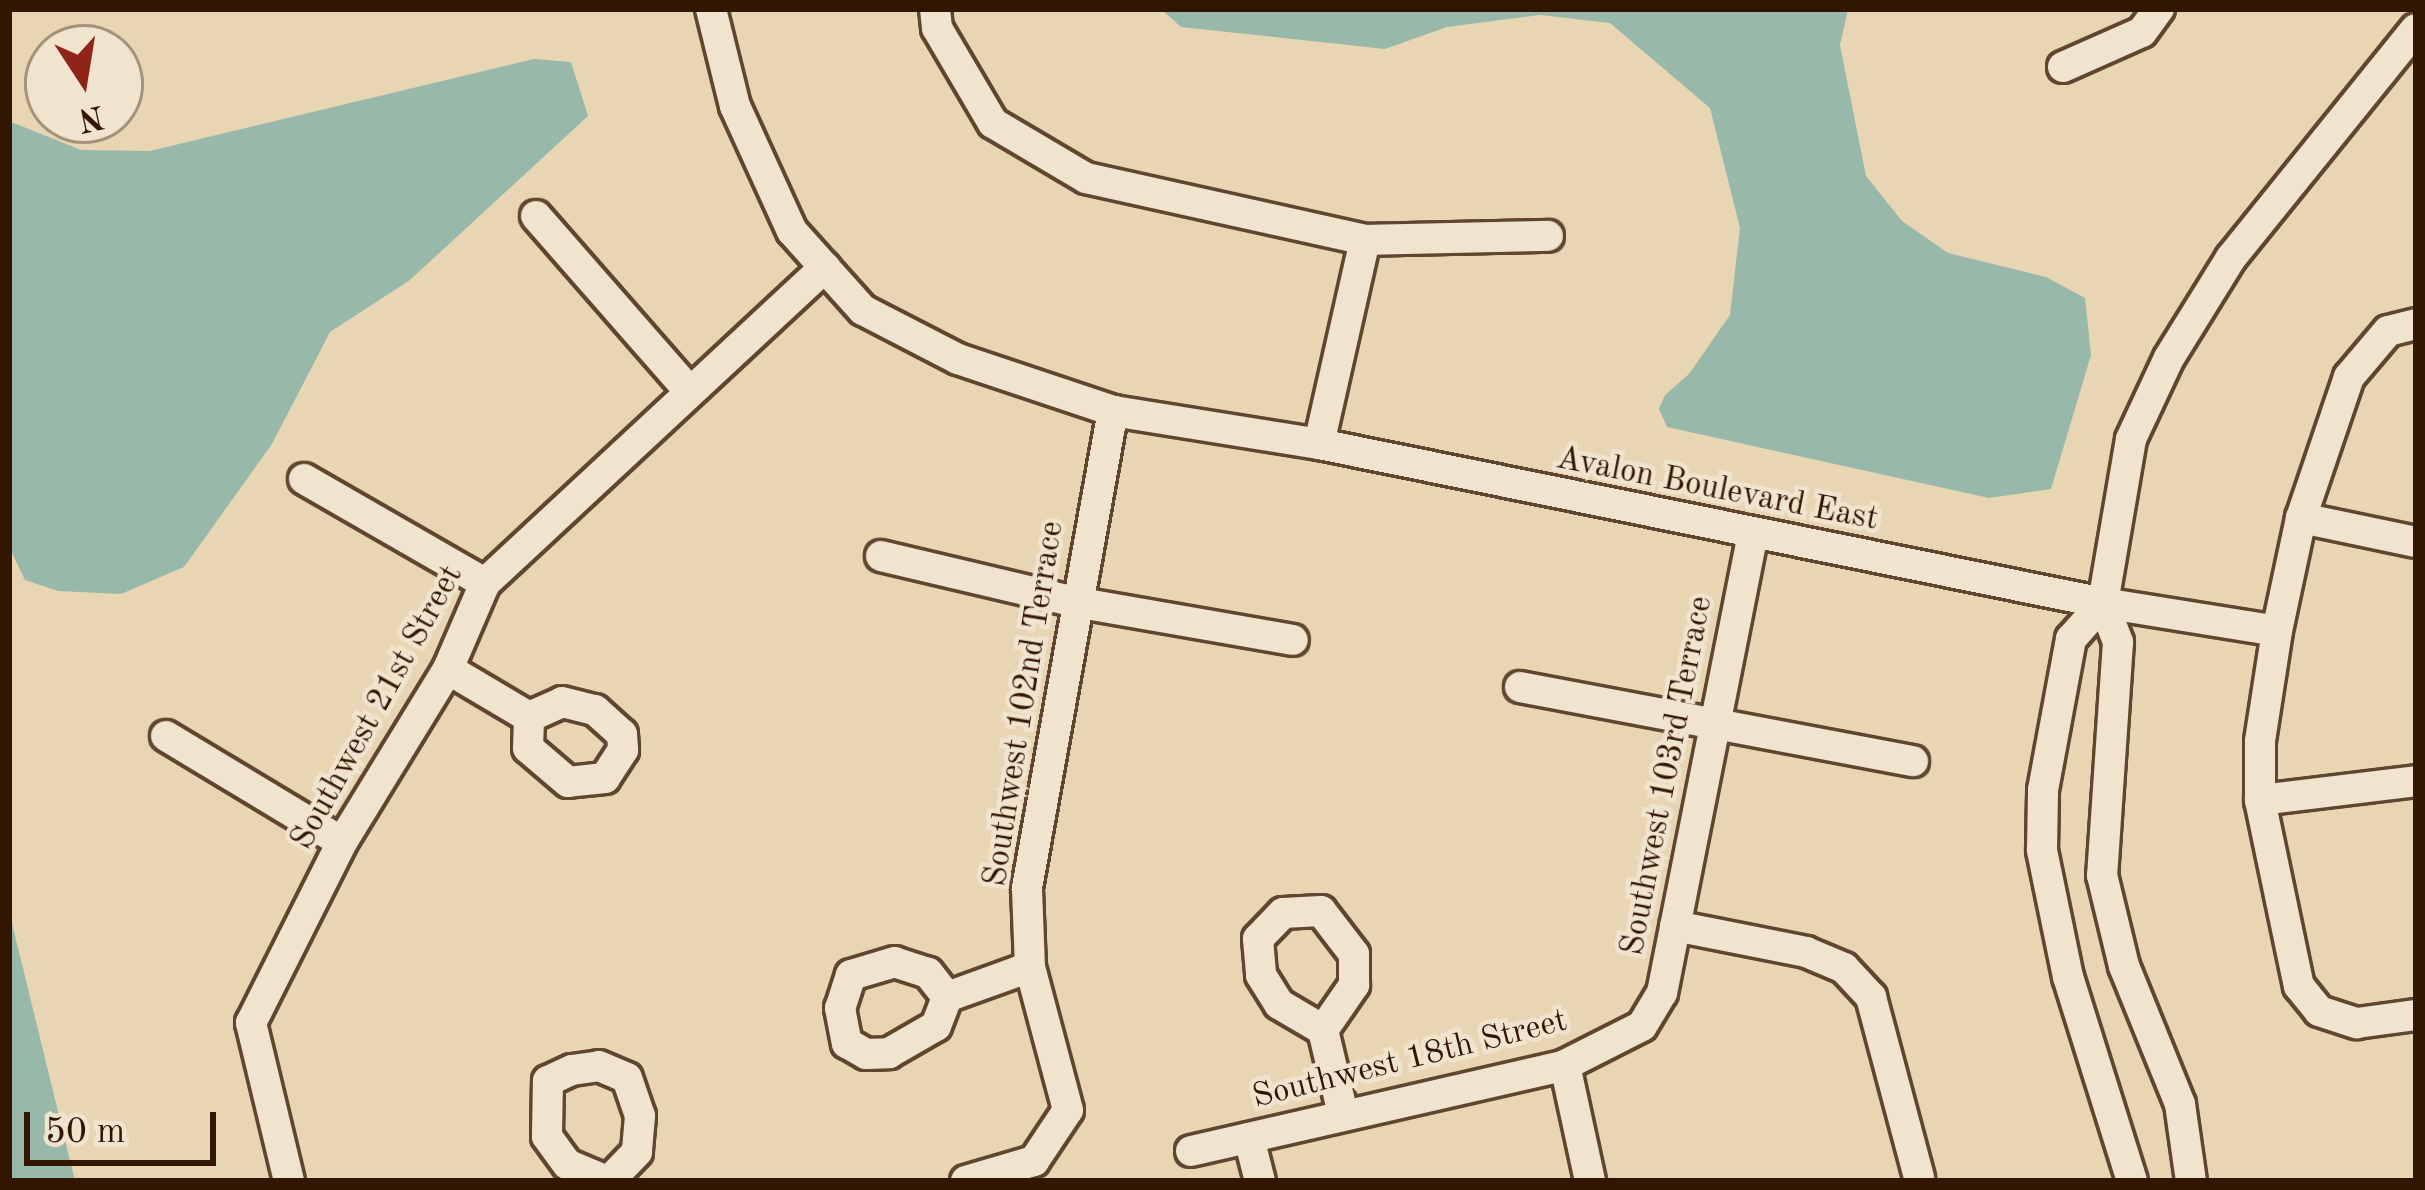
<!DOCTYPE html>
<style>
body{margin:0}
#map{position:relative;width:2425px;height:1190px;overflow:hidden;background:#e8d5b3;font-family:"Old Standard TT",serif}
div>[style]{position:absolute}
.water>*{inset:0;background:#98b9a9}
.roads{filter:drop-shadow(3px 0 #60462e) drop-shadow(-3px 0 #60462e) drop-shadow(0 3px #60462e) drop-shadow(0 -3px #60462e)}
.street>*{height:30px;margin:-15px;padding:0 15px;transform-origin:15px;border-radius:15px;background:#f0e4ce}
span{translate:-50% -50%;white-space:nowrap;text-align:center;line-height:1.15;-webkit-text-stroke:9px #f0e4ce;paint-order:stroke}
.street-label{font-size:33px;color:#331602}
.frame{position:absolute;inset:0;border:12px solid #331602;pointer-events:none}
.north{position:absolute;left:24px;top:24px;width:120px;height:120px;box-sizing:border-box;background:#f0e4ce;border:3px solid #a4927c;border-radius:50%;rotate:168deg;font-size:33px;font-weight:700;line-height:48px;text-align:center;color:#331602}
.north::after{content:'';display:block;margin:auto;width:42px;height:54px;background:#8f2418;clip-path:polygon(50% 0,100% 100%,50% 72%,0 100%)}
.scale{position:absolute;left:24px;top:1112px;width:192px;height:54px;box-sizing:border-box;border:6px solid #331602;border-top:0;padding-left:15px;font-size:36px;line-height:42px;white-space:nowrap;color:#331602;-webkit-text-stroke:9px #f0e4ce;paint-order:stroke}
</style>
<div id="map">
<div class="water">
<i style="clip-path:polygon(1161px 9px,1848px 9px,1840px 45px,1866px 176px,1902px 221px,1948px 253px,2046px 277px,2085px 298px,2091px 355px,2051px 489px,1989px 498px,1667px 427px,1659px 409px,1665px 395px,1689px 374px,1730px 315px,1740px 228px,1710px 108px,1610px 23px,1540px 15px,1447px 27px,1385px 49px,1181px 27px)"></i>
<i style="clip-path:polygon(534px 59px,571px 62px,588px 116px,410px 280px,330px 332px,272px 444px,184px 567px,121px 594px,58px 591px,25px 580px,9px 547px,9px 121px,81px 150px,150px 151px)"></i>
<i style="clip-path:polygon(9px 911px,75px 1181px,9px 1181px)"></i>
</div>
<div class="roads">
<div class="street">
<i style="left:711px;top:9px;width:100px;rotate:76.1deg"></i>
<i style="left:735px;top:106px;width:137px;rotate:65.5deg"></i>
<i style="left:792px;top:231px;width:106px;rotate:48.1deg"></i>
<i style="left:863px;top:310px;width:107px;rotate:27.3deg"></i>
<i style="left:958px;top:359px;width:163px;rotate:18.5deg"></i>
<i style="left:1113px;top:411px;width:209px;rotate:9.1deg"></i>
<i style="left:1319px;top:444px;width:800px;rotate:11.46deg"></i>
<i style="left:2103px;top:603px;width:176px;rotate:9.1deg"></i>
<i style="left:2277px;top:631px;width:116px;rotate:-78deg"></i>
<i style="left:2301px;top:518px;width:149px;rotate:-71.2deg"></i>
<i style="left:2349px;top:377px;width:60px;rotate:-49.7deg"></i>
<i style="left:2388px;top:331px;width:29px;rotate:-14deg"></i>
<i style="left:935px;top:9px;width:19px;rotate:84deg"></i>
<i style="left:937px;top:28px;width:110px;rotate:59.5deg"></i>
<i style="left:993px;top:123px;width:108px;rotate:30.6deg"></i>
<i style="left:1086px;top:178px;width:286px;rotate:12.5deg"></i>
<i style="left:1365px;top:240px;width:183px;rotate:-1.3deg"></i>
<i style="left:2063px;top:67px;width:86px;rotate:-23.9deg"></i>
<i style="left:2142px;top:32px;width:29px;rotate:-54deg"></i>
<i style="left:536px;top:216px;width:232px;rotate:48.8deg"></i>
<i style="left:1319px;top:444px;width:209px;rotate:-77.3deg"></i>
<i style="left:304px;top:479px;width:209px;rotate:29.9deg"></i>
<i style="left:2301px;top:518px;width:117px;rotate:11.8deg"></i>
<i style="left:881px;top:556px;width:199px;rotate:13.3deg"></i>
<i style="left:1075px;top:602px;width:221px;rotate:9.9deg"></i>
<i style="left:2103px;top:603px;width:42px;rotate:69deg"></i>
<i style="left:2118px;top:642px;width:234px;rotate:93.9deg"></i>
<i style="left:2102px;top:875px;width:94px;rotate:76.4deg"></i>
<i style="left:2124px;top:966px;width:149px;rotate:67.9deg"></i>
<i style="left:2180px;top:1104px;width:78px;rotate:81.9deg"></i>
<i style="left:2277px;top:631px;width:111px;rotate:98.8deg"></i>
<i style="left:2260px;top:741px;width:59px;rotate:90deg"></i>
<i style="left:2260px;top:800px;width:190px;rotate:78.2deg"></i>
<i style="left:2299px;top:986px;width:32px;rotate:51deg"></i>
<i style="left:2319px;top:1011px;width:40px;rotate:18deg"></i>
<i style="left:2357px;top:1023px;width:60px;rotate:-7.7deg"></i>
<i style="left:448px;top:669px;width:94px;rotate:30.7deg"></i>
<i style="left:1520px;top:687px;width:400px;rotate:10.7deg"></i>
<i style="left:562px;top:702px;width:34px;rotate:14deg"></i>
<i style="left:595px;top:710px;width:36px;rotate:42deg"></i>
<i style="left:622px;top:734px;width:16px;rotate:86deg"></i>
<i style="left:623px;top:750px;width:33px;rotate:123deg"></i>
<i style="left:605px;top:778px;width:37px;rotate:174deg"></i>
<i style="left:568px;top:782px;width:52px;rotate:-139.6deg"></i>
<i style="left:528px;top:748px;width:31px;rotate:-88deg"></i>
<i style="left:529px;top:717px;width:36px;rotate:-24deg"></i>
<i style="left:166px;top:736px;width:205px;rotate:31.1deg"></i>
<i style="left:2260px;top:800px;width:157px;rotate:-6.9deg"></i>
<i style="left:1675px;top:926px;width:134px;rotate:11.2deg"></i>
<i style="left:1806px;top:952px;width:41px;rotate:22.8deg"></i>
<i style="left:1844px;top:968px;width:40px;rotate:47deg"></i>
<i style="left:1871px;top:997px;width:187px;rotate:75.1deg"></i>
<i style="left:947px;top:997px;width:31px;rotate:-128deg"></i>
<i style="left:928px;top:973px;width:35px;rotate:-162deg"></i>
<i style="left:895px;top:962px;width:46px;rotate:163.5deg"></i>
<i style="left:851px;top:975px;width:35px;rotate:108deg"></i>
<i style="left:840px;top:1008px;width:36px;rotate:79deg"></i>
<i style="left:847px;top:1043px;width:22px;rotate:30deg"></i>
<i style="left:866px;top:1054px;width:23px;rotate:-2deg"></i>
<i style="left:889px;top:1053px;width:54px;rotate:-29.9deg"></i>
<i style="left:936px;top:1026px;width:31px;rotate:-69deg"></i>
<i style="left:947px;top:997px;width:88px;rotate:-19.9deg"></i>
<i style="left:1323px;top:1030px;width:55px;rotate:-55.4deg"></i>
<i style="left:1354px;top:985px;width:31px;rotate:-90deg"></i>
<i style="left:1354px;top:954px;width:54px;rotate:-127.5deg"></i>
<i style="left:1321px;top:911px;width:38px;rotate:177deg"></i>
<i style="left:1283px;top:913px;width:36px;rotate:134deg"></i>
<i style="left:1258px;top:939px;width:36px;rotate:85deg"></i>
<i style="left:1261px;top:975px;width:34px;rotate:58deg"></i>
<i style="left:1279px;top:1004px;width:51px;rotate:30.6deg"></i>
<i style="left:1323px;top:1030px;width:86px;rotate:76.6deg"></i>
<i style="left:1565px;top:1065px;width:119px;rotate:77.8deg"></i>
<i style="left:1249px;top:1138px;width:44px;rotate:75.7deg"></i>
<i style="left:1191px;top:1151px;width:384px;rotate:-12.9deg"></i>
<i style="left:1565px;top:1065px;width:86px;rotate:-26.9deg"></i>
<i style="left:1642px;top:1026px;width:39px;rotate:-59deg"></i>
<i style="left:1662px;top:993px;width:467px;rotate:-78.8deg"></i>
<i style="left:289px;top:1181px;width:163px;rotate:-103.5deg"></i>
<i style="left:251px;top:1023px;width:203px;rotate:-63.3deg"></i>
<i style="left:342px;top:842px;width:203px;rotate:-58.5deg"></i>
<i style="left:448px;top:669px;width:94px;rotate:-66.7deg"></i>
<i style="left:485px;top:583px;width:464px;rotate:-42.9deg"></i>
<i style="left:607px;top:1181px;width:43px;rotate:-157deg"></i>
<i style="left:567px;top:1164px;width:34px;rotate:-126deg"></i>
<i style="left:547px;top:1136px;width:55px;rotate:-89deg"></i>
<i style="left:548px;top:1081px;width:26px;rotate:-25deg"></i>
<i style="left:572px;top:1070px;width:27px;rotate:-8deg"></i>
<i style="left:599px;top:1066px;width:30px;rotate:23deg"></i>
<i style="left:627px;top:1078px;width:40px;rotate:71.1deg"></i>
<i style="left:640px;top:1116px;width:36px;rotate:95deg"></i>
<i style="left:637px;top:1152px;width:40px;rotate:134deg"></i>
<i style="left:966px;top:1181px;width:71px;rotate:-16.4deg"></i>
<i style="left:1034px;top:1161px;width:61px;rotate:-56.3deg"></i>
<i style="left:1068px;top:1110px;width:148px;rotate:-104.9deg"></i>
<i style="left:1030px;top:967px;width:79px;rotate:-92.2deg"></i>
<i style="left:1027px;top:888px;width:485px;rotate:-79.8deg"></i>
<i style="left:2132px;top:1181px;width:214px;rotate:-107.4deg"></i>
<i style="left:2068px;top:977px;width:130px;rotate:-101.6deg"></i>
<i style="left:2042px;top:850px;width:60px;rotate:-89deg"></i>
<i style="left:2043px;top:790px;width:154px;rotate:-79.5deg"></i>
<i style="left:2071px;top:639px;width:48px;rotate:-48.4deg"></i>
<i style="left:2103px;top:603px;width:166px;rotate:-80.3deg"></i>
<i style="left:2131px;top:439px;width:89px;rotate:-64.9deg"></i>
<i style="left:2169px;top:358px;width:118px;rotate:-58.2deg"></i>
<i style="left:2231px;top:258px;width:294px;rotate:-51.1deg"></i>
</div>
</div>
<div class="street-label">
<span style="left:1717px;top:490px;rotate:11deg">Avalon Boulevard East</span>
<span style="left:1025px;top:704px;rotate:-81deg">Southwest 102nd Terrace</span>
<span style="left:378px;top:708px;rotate:-61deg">Southwest 21st Street</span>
<span style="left:1668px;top:776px;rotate:-79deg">Southwest 103rd Terrace</span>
<span style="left:1410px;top:1060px;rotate:-14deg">Southwest 18th Street</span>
</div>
<div class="frame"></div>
<div class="north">N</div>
<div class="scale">50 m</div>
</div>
